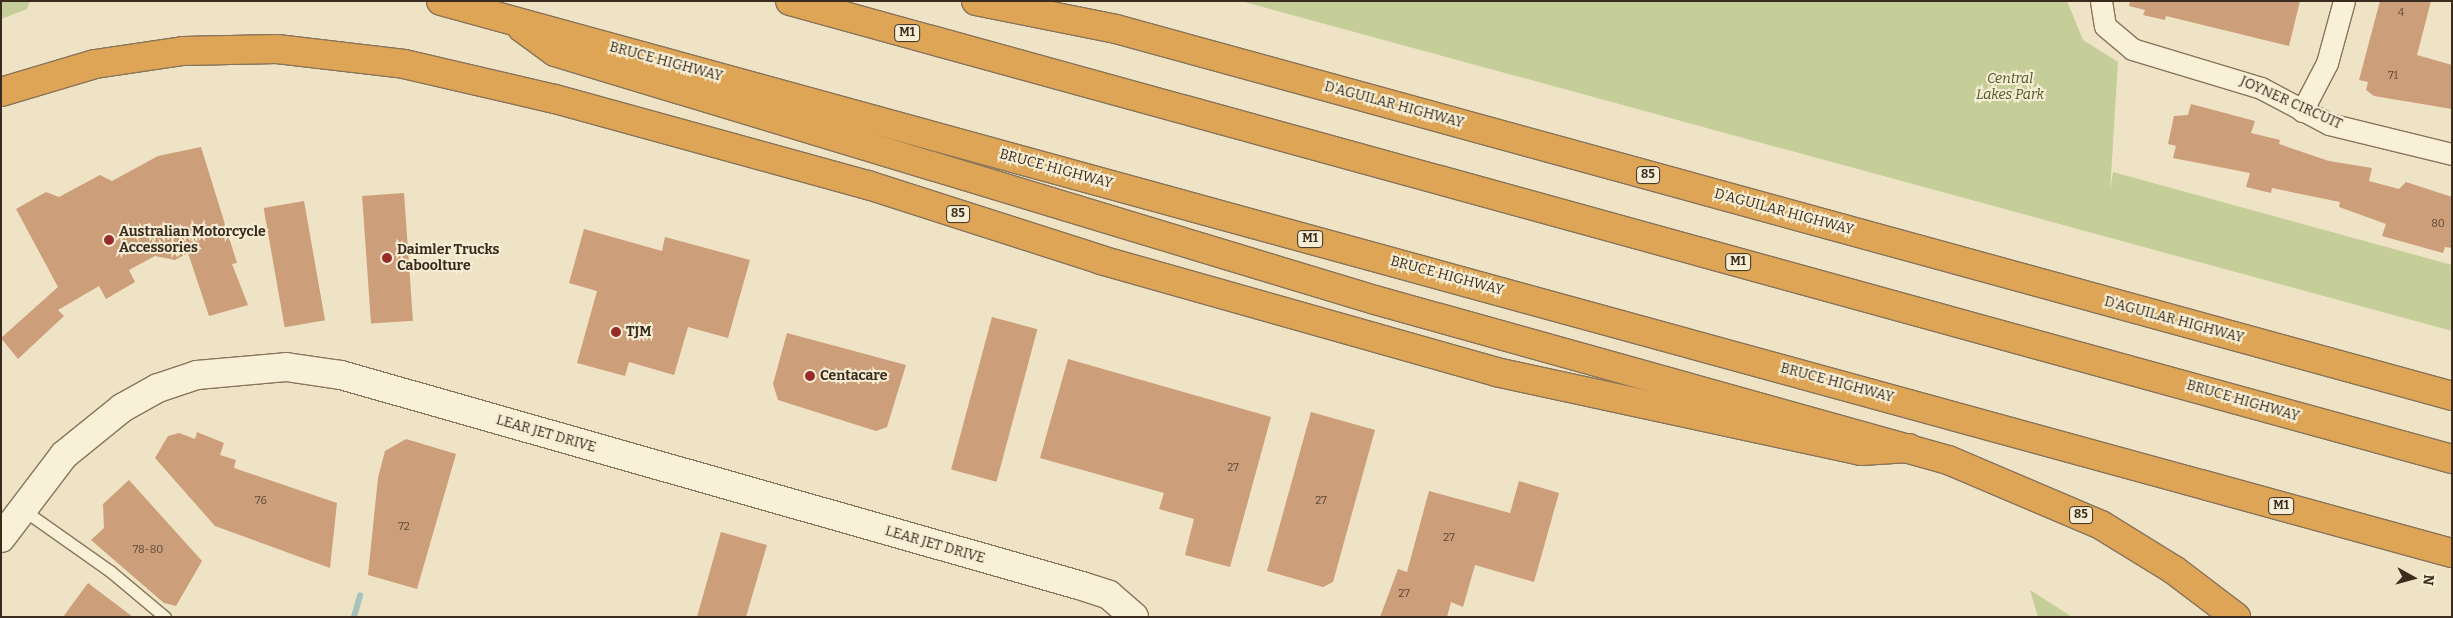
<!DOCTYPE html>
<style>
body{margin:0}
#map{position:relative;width:2453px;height:618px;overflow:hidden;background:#eee3c4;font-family:Bitter,serif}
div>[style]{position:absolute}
.green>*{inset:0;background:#c5cd98}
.stream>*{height:5.5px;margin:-2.75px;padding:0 2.75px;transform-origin:2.75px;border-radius:2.75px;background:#a6c2ba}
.building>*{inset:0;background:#cc9e7a;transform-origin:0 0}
.roads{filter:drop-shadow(1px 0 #89745b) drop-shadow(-1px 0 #89745b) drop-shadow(0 1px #89745b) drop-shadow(0 -1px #89745b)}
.lane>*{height:11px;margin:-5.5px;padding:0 5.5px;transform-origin:5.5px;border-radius:5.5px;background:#f9f0d8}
.street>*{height:21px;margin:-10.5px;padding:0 10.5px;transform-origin:10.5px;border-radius:10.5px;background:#f9f0d8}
.secondary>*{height:28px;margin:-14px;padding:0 14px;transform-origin:14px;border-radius:14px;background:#f9f0d8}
.highway>*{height:28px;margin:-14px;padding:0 14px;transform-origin:14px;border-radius:14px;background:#dda555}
.dots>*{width:14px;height:14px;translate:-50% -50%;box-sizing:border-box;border:2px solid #f6edd4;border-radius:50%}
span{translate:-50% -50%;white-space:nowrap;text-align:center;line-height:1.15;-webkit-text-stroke:4px #f6edd4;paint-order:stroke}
.number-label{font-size:11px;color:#5e4836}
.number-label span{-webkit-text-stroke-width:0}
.shield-label span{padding:1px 4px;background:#f6edd4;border:1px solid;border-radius:4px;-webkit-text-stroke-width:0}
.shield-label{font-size:12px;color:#392c1f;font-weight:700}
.street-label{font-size:14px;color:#392c1f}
.park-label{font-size:14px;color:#485625;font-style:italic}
.poi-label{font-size:14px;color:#392c1f;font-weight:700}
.left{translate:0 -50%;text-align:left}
.frame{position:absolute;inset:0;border:2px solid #392c1f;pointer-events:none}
.north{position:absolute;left:2388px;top:553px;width:50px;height:50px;-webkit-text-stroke:4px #f6edd4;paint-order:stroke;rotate:97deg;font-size:14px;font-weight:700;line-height:20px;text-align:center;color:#392c1f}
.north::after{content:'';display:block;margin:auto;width:18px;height:22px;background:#392c1f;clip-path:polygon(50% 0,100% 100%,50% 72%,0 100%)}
</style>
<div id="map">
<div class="green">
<i style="clip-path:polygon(1px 1px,30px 1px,27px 9px,1px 19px)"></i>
<i style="clip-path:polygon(1241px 1px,2067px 1px,2083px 40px,2118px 62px,2110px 192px,2113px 172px,2452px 265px,2452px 331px)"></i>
<i style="clip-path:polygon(2030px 590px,2072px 617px,2038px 617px)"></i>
</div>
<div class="stream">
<i style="left:354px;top:617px;width:22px;rotate:-74deg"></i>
</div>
<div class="building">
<i style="clip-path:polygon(2130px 1px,2300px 1px,2289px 46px,2166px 16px,2165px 20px,2143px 15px,2145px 10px,2129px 6px)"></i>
<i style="clip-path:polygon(2380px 1px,2431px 1px,2417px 55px,2452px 65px,2452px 109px,2374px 96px,2366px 90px,2368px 82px,2359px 80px)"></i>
<i style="clip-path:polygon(2191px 104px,2255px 121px,2251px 133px,2280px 140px,2279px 144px,2329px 161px,2372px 168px,2369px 181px,2399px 189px,2406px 182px,2452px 197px,2452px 248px,2445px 247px,2443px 253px,2382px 236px,2386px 224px,2339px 207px,2340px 202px,2272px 188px,2271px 193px,2246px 187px,2250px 173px,2173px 158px,2176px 146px,2168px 144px,2174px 116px,2188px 115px)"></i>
<i style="clip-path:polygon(201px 147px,237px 263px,232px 264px,248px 305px,209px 316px,188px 253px,175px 260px,155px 256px,129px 270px,135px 282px,106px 299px,99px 286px,58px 310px,64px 316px,18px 359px,1px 338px,58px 287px,16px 209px,46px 192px,59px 197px,100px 175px,112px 181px,158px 156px)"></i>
<i style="left:404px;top:193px;width:128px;height:42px;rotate:86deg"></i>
<i style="left:304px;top:201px;width:121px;height:41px;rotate:80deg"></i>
<i style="clip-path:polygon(584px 229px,662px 251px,665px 237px,750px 260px,728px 338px,688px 327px,674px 375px,629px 362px,625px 376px,577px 363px,597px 291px,569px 283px)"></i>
<i style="left:992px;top:317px;width:47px;height:158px;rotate:15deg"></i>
<i style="clip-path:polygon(787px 333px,906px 365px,887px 427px,876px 431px,778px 400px,773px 384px)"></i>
<i style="clip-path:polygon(1068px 359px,1271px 417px,1230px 567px,1185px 555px,1194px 519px,1159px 509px,1164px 493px,1040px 458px)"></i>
<i style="clip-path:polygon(1311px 412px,1375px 430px,1333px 582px,1323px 587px,1267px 571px)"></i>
<i style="clip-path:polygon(197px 432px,224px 443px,220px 455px,236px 460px,234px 468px,337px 503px,330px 568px,215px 526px,155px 458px,168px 436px,179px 433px,195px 439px)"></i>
<i style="clip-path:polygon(406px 439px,456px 454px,417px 589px,368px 575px,378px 478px,385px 451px)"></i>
<i style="clip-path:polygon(129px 480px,202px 561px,176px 606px,164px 603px,91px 540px,104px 528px,103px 504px)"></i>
<i style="clip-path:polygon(1519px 481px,1559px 493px,1534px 582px,1475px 565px,1463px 607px,1451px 602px,1447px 617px,1380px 617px,1398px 569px,1407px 572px,1429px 491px,1510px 513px)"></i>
<i style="clip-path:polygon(721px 532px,767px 545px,746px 617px,697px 617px)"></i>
<i style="clip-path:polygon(88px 583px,133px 617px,63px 617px)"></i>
</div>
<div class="roads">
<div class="lane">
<i style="left:22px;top:509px;width:108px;rotate:35.2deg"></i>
<i style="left:110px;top:571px;width:72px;rotate:39.9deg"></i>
</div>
<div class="street">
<i style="left:2101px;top:1px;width:25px;rotate:81deg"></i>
<i style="left:2105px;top:26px;width:35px;rotate:40deg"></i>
<i style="left:2132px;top:49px;width:135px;rotate:16.8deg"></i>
<i style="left:2261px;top:88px;width:77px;rotate:27.9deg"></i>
<i style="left:2329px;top:124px;width:127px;rotate:13.7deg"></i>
<i style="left:2302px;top:111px;width:54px;rotate:-62.5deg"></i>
<i style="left:2327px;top:63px;width:64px;rotate:-74.7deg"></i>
</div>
<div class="secondary">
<i style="left:1px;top:538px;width:104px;rotate:-52.8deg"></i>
<i style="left:64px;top:455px;width:75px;rotate:-39deg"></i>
<i style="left:122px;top:408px;width:41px;rotate:-29.1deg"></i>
<i style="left:158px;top:388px;width:41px;rotate:-18.4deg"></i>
<i style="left:197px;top:375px;width:89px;rotate:-5.1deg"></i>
<i style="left:286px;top:367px;width:56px;rotate:8.3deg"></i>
<i style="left:341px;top:375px;width:770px;rotate:15.89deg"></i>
<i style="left:1082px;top:586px;width:28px;rotate:18deg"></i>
<i style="left:1109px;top:595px;width:33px;rotate:41deg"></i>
</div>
<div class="highway">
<i style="left:441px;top:1px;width:2085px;rotate:15.35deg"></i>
<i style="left:790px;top:1px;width:1724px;rotate:15.41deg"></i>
<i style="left:976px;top:1px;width:143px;rotate:11.3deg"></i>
<i style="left:1116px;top:29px;width:1385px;rotate:15.36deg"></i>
<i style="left:522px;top:28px;width:41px;rotate:36deg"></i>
<i style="left:555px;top:52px;width:857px;rotate:16.83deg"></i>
<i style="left:1375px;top:300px;width:595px;rotate:15.6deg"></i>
<i style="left:1948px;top:460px;width:166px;rotate:23deg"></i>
<i style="left:2101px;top:525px;width:86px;rotate:31.7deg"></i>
<i style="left:2174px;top:570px;width:78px;rotate:37.2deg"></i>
<i style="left:1px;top:92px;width:98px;rotate:-16.6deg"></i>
<i style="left:95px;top:64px;width:89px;rotate:-8.4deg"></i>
<i style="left:183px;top:51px;width:94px;rotate:-1.2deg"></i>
<i style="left:277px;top:49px;width:128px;rotate:6.7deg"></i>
<i style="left:404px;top:64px;width:155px;rotate:13.1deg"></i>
<i style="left:555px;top:99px;width:325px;rotate:15.4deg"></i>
<i style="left:868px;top:185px;width:245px;rotate:17.8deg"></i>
<i style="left:1101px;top:260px;width:411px;rotate:15.8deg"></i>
<i style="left:1496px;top:372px;width:373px;rotate:12.2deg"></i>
<i style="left:1861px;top:451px;width:48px;rotate:-3.6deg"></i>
</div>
</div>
<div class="dots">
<i style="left:109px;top:240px;background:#982c2a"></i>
<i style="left:387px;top:258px;background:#982c2a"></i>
<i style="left:616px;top:332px;background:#982c2a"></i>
<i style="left:810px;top:376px;background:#982c2a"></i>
</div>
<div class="number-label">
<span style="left:2401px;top:13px">4</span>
<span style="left:2393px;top:76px">71</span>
<span style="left:2438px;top:224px">80</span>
<span style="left:1233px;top:468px">27</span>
<span style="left:261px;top:501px">76</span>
<span style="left:1321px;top:501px">27</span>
<span style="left:404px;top:527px">72</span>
<span style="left:1449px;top:538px">27</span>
<span style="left:148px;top:550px">78-80</span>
<span style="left:1404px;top:594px">27</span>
</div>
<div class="shield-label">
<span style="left:907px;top:33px">M1</span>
<span style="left:1648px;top:175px">85</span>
<span style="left:958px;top:214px">85</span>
<span style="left:1310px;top:239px">M1</span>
<span style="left:1738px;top:262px">M1</span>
<span style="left:2281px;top:506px">M1</span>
<span style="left:2081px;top:515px">85</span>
</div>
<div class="street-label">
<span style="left:666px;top:62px;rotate:15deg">BRUCE HIGHWAY</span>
<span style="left:2291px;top:103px;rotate:24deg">JOYNER CIRCUIT</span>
<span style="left:1394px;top:105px;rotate:15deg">D'AGUILAR HIGHWAY</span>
<span style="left:1056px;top:169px;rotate:15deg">BRUCE HIGHWAY</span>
<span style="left:1784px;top:212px;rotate:15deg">D'AGUILAR HIGHWAY</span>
<span style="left:1447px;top:276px;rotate:15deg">BRUCE HIGHWAY</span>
<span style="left:2174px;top:320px;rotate:15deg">D'AGUILAR HIGHWAY</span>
<span style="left:1837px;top:383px;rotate:15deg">BRUCE HIGHWAY</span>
<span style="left:2243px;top:401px;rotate:16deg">BRUCE HIGHWAY</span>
<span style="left:546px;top:434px;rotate:16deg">LEAR JET DRIVE</span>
<span style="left:935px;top:545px;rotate:16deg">LEAR JET DRIVE</span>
</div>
<div class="park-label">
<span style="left:2010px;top:87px">Central<br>Lakes Park</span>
</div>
<div class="poi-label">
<span class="left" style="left:119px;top:240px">Australian Motorcycle<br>Accessories</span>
<span class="left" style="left:397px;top:258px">Daimler Trucks<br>Caboolture</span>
<span class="left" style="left:626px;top:332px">TJM</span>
<span class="left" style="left:820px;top:376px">Centacare</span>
</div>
<div class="frame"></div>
<div class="north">N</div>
</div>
